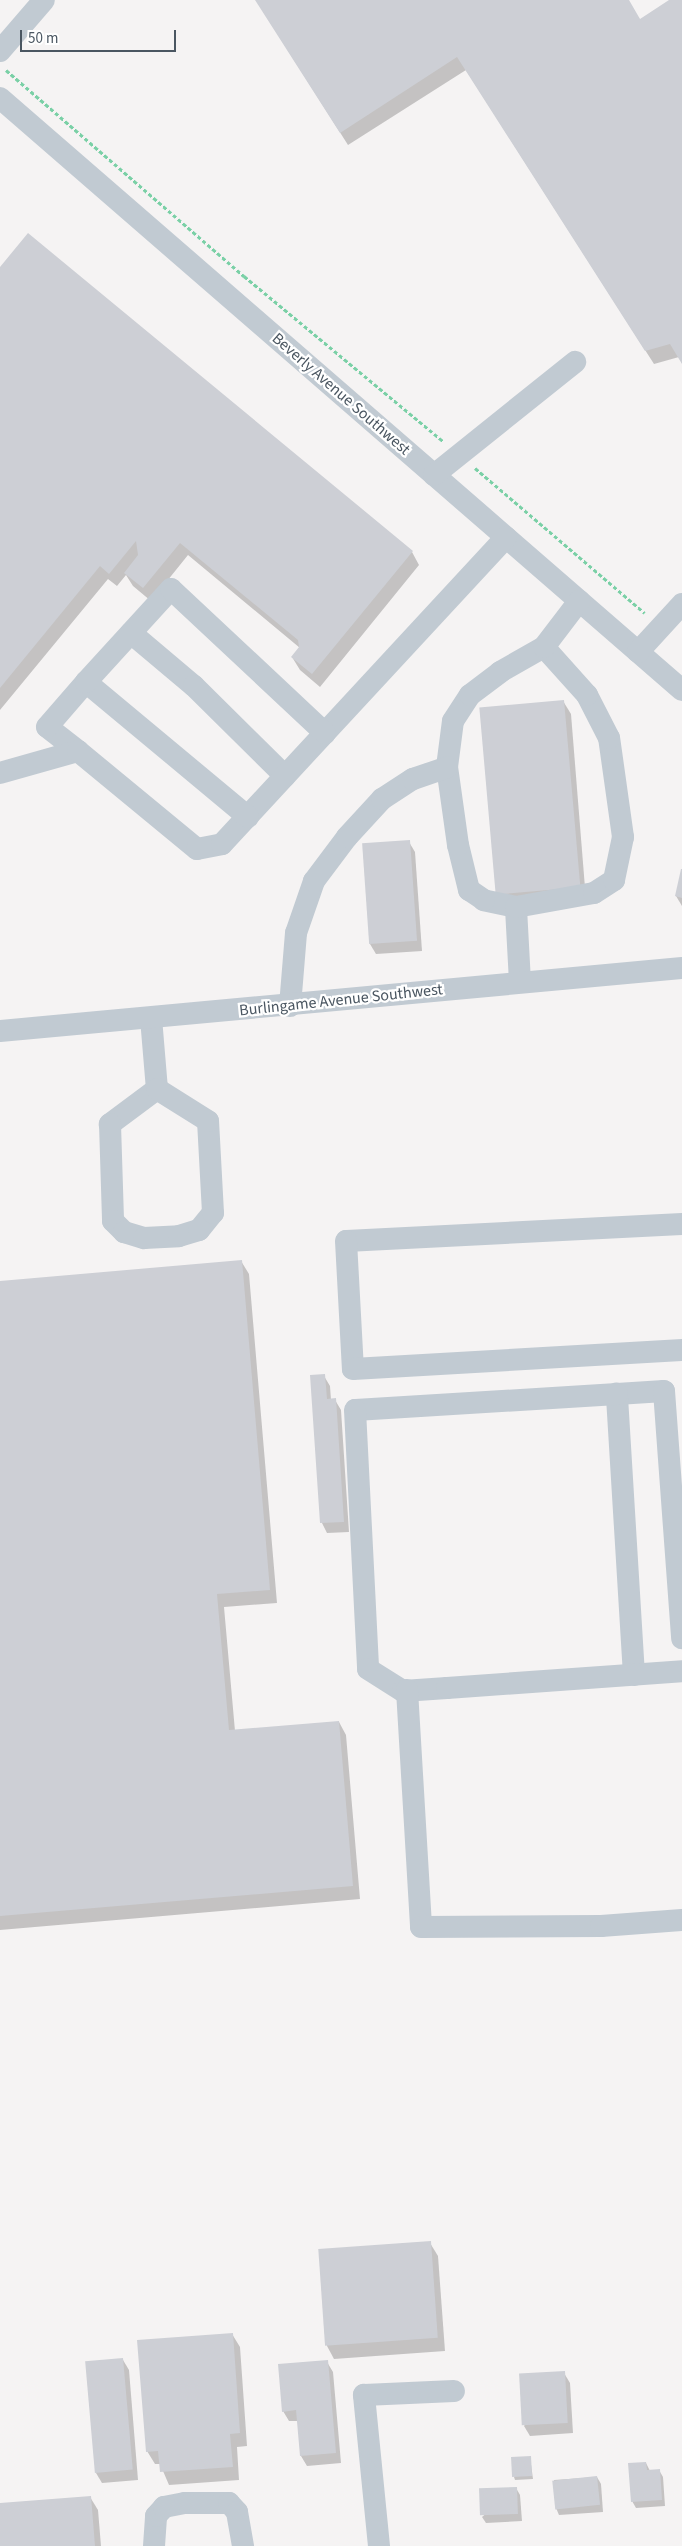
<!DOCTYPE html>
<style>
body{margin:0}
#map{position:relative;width:682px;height:2546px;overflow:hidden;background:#f5f3f3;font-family:"Source Sans 3",sans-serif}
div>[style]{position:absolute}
.shadow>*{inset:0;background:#0003}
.building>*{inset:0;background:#cdcfd5;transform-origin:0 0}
.path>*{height:3px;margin-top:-1.5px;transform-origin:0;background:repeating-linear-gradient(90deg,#7ad0a6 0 4px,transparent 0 6.5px)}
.minor>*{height:22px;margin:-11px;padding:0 11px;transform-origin:11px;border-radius:11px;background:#c1cad2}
span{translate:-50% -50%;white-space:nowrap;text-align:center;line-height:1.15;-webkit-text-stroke:4.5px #fff;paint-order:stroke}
.street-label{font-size:16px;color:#4a5661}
.scale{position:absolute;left:20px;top:30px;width:156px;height:22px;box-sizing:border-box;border:2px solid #4a5661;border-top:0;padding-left:6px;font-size:15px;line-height:18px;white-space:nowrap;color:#4a5661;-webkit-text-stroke:4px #fff;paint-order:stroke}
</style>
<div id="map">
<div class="shadow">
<i style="clip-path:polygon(256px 0,627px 0,640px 20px,672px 0,682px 0,682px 363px,679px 357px,654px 364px,466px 70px,348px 145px)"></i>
<i style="clip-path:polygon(0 269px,412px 552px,419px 565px,320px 687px,300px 670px,292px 657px,300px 648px,188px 555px,151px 601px,133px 586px,126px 575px,117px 586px,108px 579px,0 710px)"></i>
<i style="clip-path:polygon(563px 701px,571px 714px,586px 900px,503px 907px,495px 894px)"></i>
<i style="clip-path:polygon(409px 842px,415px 852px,422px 951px,376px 954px,370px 944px)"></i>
<i style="clip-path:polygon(682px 871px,682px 906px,676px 896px)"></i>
<i style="clip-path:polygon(241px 1261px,249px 1274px,277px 1603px,224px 1607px,235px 1731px,339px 1722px,346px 1735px,360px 1899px,0 1930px,0 1282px)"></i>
<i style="clip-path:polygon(311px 1376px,324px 1376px,330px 1386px,331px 1400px,335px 1400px,341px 1410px,349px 1532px,327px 1533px,322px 1523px)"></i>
<i style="clip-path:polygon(430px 2243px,438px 2256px,445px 2351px,334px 2359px,327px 2346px,319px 2251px)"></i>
<i style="clip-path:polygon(232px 2334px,240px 2347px,247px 2446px,237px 2447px,239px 2480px,169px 2485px,160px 2464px,155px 2464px,147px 2451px)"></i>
<i style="clip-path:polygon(123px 2360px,129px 2370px,138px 2480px,102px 2483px,96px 2473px)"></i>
<i style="clip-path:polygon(327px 2362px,333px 2372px,341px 2463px,307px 2466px,301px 2456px,298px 2421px,289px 2421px,283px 2411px)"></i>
<i style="clip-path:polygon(564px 2373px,570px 2383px,573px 2433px,530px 2436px,524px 2426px)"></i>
<i style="clip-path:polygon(530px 2457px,533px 2479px,515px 2480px,514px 2477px)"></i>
<i style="clip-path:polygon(646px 2463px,650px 2471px,659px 2470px,663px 2477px,665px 2506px,636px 2508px,632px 2501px)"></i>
<i style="clip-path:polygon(597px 2477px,601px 2484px,603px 2512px,559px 2515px,556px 2508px,554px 2480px)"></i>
<i style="clip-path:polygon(516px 2488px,520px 2495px,522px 2521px,486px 2523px,482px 2517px)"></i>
<i style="clip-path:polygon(90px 2497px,98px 2510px,101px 2546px,0 2546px,0 2504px)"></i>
</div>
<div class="building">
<i style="clip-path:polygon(255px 0,629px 0,640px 19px,669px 0,682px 0,682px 364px,670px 344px,645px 351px,457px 57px,340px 133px)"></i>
<i style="clip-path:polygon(28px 233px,413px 551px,312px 674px,291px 657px,299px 647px,298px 640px,180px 543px,143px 588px,124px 573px,138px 555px,136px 541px,109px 574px,100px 566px,0 688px,0 267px)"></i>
<i style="left:564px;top:700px;width:188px;height:85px;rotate:85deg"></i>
<i style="left:410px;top:840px;width:101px;height:48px;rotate:86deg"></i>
<i style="clip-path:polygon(681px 869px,682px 869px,682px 898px,675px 896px)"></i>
<i style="clip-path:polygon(242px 1260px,270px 1590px,217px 1594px,229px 1730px,339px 1721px,353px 1886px,0 1916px,0 1281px)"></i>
<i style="clip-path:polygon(325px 1374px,327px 1399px,336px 1398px,344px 1522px,320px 1523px,310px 1375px)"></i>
<i style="left:431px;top:2241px;width:97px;height:113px;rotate:86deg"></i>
<i style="clip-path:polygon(233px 2333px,240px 2433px,230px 2434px,233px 2467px,160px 2472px,158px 2451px,146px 2452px,137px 2340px)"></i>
<i style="left:123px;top:2358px;width:112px;height:38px;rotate:85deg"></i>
<i style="clip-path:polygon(328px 2360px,336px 2453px,300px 2456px,296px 2410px,282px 2412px,278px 2364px)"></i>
<i style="left:565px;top:2371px;width:52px;height:46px;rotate:87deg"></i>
<i style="left:531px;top:2456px;width:20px;height:20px;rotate:87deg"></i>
<i style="clip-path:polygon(646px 2462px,647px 2470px,660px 2469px,662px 2500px,631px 2502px,628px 2463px)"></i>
<i style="left:597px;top:2476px;width:29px;height:45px;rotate:84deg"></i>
<i style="left:517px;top:2487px;width:27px;height:38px;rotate:88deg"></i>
<i style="clip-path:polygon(91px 2496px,95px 2546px,0 2546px,0 2503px)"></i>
</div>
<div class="path">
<i style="left:6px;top:70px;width:315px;rotate:40.9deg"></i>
<i style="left:244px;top:276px;width:259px;rotate:39.7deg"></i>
<i style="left:475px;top:468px;width:223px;rotate:40.5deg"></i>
</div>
<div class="minor">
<i style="left:0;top:51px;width:67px;rotate:-49.2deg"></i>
<i style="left:0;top:98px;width:903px;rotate:40.96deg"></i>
<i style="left:434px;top:475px;width:181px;rotate:-38.7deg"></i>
<i style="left:131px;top:633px;width:82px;rotate:40.1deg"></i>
<i style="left:194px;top:686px;width:128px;rotate:44.7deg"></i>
<i style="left:638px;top:652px;width:65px;rotate:-47.5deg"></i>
<i style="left:78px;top:751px;width:39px;rotate:-142deg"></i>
<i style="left:47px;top:727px;width:60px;rotate:-49.1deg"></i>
<i style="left:0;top:773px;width:81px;rotate:-15.8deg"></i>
<i style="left:78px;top:751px;width:154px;rotate:39.5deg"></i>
<i style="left:197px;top:849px;width:25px;rotate:-11deg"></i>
<i style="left:222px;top:844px;width:418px;rotate:-47.2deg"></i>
<i style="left:248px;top:817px;width:211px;rotate:-140.2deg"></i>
<i style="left:86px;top:682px;width:126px;rotate:-47.6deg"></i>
<i style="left:171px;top:589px;width:211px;rotate:43.1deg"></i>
<i style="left:516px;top:907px;width:33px;rotate:-168deg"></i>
<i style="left:484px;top:900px;width:18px;rotate:-146deg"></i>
<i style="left:469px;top:890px;width:46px;rotate:-103.7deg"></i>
<i style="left:458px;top:845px;width:79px;rotate:-98deg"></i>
<i style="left:447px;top:767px;width:46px;rotate:-82.6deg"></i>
<i style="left:453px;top:721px;width:31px;rotate:-57deg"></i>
<i style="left:470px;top:695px;width:38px;rotate:-37deg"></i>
<i style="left:500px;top:672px;width:51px;rotate:-29.6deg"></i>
<i style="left:520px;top:982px;width:75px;rotate:-93.1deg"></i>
<i style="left:516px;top:907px;width:79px;rotate:-10.2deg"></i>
<i style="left:594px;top:893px;width:24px;rotate:-33deg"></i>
<i style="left:614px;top:880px;width:44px;rotate:-78.2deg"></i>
<i style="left:623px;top:837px;width:100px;rotate:-98deg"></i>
<i style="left:609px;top:738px;width:48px;rotate:-117.1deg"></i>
<i style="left:587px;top:695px;width:64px;rotate:-131.9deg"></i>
<i style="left:544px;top:647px;width:58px;rotate:-52.7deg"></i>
<i style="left:290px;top:1006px;width:73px;rotate:-85.3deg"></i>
<i style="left:296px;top:933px;width:55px;rotate:-70.9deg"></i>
<i style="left:314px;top:881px;width:55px;rotate:-53.1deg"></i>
<i style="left:347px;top:837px;width:52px;rotate:-47.4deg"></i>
<i style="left:382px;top:799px;width:37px;rotate:-33deg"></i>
<i style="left:413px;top:779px;width:36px;rotate:-19deg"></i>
<i style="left:151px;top:1018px;width:71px;rotate:85.2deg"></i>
<i style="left:157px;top:1089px;width:59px;rotate:143.3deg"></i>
<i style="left:110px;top:1124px;width:97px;rotate:88.2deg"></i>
<i style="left:113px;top:1221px;width:16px;rotate:45deg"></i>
<i style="left:124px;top:1232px;width:21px;rotate:17deg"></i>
<i style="left:144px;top:1238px;width:35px;rotate:-3deg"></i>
<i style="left:179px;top:1236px;width:21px;rotate:-17deg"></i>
<i style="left:199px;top:1230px;width:22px;rotate:-51deg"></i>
<i style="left:213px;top:1213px;width:92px;rotate:-93.1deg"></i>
<i style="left:208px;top:1121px;width:60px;rotate:-147.9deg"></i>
<i style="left:0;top:1031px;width:685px;rotate:-5.28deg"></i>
<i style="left:682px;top:1224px;width:336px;rotate:177.1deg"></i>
<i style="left:346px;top:1241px;width:128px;rotate:86.9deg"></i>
<i style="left:353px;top:1369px;width:330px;rotate:-3.3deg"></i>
<i style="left:617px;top:1394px;width:47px;rotate:-3.7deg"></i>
<i style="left:664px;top:1391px;width:248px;rotate:85.8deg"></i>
<i style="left:634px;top:1675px;width:282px;rotate:-93.5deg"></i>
<i style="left:617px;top:1394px;width:262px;rotate:176.5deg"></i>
<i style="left:355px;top:1410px;width:259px;rotate:87.1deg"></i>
<i style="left:368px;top:1669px;width:41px;rotate:32.2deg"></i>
<i style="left:403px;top:1691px;width:44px;rotate:-3.9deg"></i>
<i style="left:447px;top:1688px;width:236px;rotate:-4.1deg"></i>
<i style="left:407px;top:1690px;width:237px;rotate:86.6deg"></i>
<i style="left:421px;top:1927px;width:180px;rotate:-0.3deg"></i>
<i style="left:601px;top:1926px;width:81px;rotate:-4.2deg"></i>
<i style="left:154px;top:2546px;width:30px;rotate:-86deg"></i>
<i style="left:156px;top:2516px;width:12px;rotate:-48deg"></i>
<i style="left:164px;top:2507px;width:21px;rotate:-11deg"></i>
<i style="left:185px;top:2503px;width:44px"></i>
<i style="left:229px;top:2503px;width:12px;rotate:48deg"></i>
<i style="left:237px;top:2512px;width:35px;rotate:80deg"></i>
<i style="left:379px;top:2546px;width:152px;rotate:-95.7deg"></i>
<i style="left:364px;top:2395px;width:90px;rotate:-2.5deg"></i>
</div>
<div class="street-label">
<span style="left:341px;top:394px;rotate:41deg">Beverly Avenue Southwest</span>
<span style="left:341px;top:1000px;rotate:-6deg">Burlingame Avenue Southwest</span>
</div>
<div class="scale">50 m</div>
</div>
